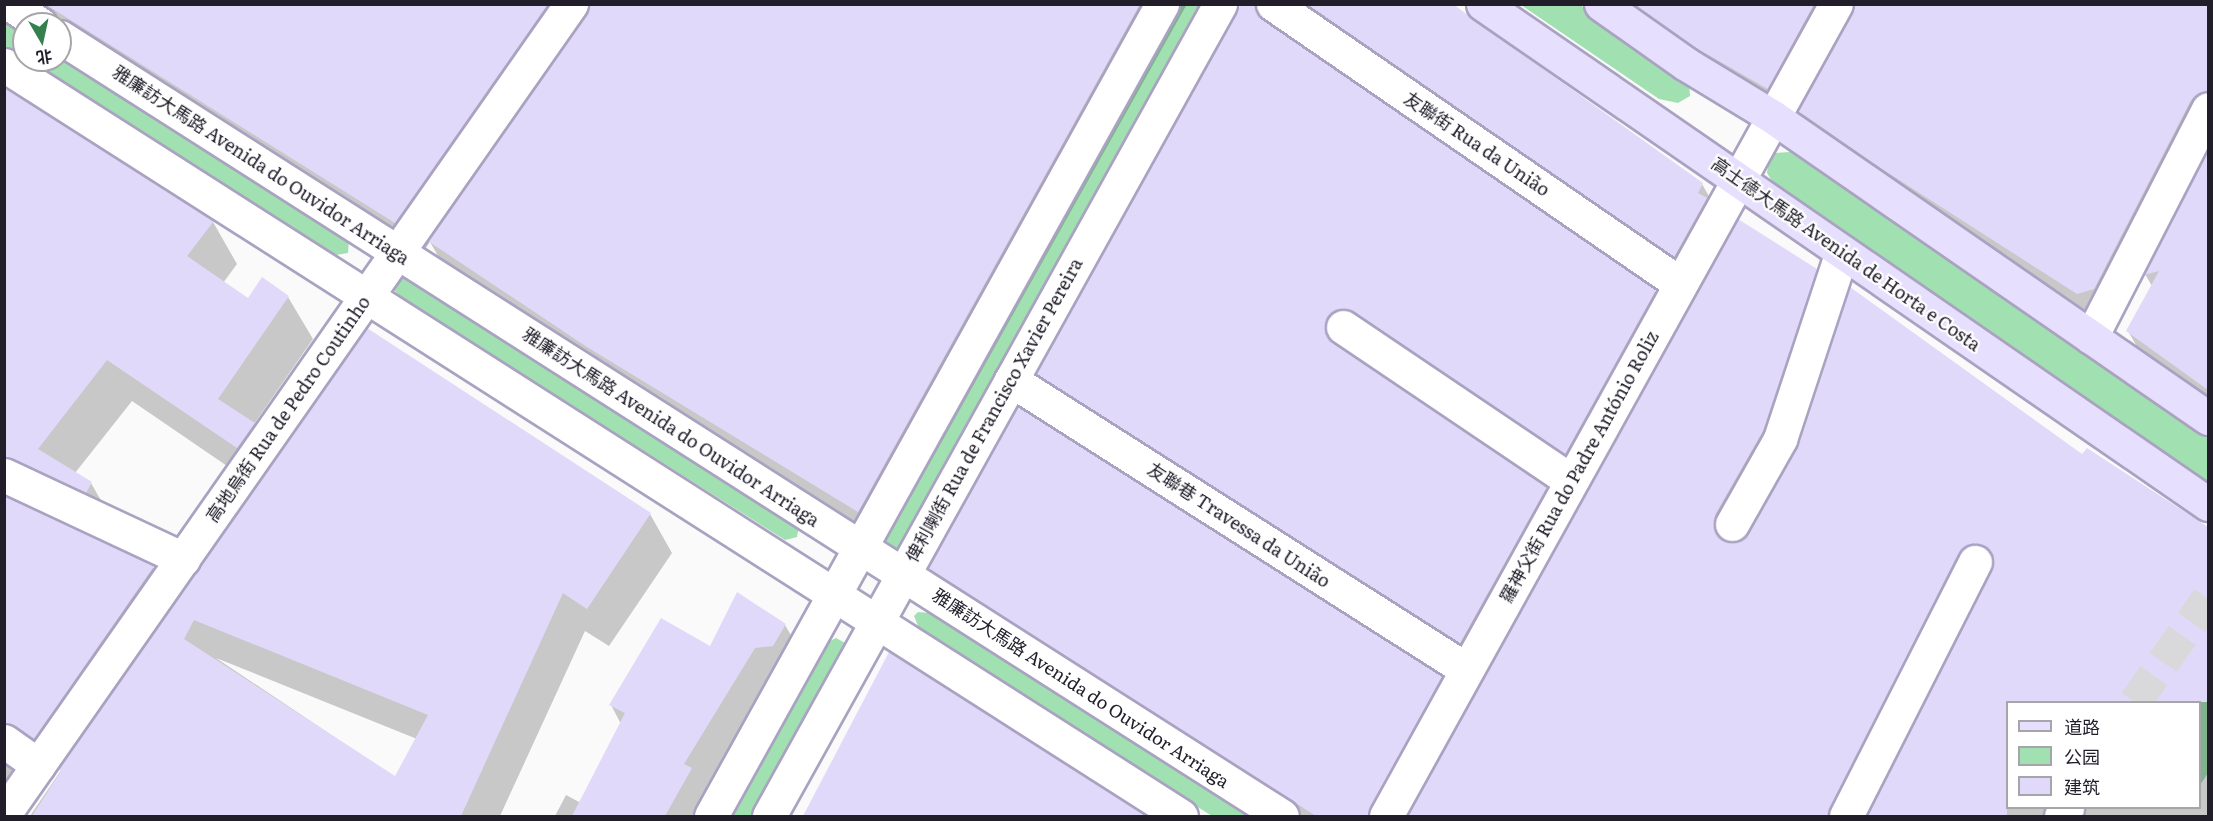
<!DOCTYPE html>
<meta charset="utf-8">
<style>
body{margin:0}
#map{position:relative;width:2213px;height:821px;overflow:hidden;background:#fafafa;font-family:Literata,"Noto Sans SC",serif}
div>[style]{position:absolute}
.green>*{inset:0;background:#a0e0b1}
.shadow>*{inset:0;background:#0003}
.building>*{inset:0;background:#e1d9fa}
.minor-tunnel>*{height:33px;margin-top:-16.5px;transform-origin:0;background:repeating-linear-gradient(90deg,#d9d9db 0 33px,transparent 0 49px)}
.roads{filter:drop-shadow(2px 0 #aaa2c1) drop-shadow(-2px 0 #aaa2c1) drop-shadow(0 2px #aaa2c1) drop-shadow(0 -2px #aaa2c1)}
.minor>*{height:33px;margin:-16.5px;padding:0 16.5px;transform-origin:16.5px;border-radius:16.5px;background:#fff}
.major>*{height:33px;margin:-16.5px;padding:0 16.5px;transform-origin:16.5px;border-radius:16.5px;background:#e7dffe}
span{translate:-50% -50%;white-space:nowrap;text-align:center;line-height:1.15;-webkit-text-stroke:4.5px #fff;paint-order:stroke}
.street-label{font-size:18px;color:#211e2a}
.frame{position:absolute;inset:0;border:6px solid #211e2a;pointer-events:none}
.legend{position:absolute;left:2006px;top:701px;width:195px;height:108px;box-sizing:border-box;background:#fff;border:2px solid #a6a5aa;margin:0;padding:8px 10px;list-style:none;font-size:18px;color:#211e2a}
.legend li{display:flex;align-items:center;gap:12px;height:30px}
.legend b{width:30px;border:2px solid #a6a5aa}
.north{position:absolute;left:12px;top:12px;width:60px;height:60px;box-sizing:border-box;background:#fff;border:2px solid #a6a5aa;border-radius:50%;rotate:171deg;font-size:16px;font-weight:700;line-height:24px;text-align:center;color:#211e2a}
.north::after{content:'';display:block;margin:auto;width:21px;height:27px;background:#34804f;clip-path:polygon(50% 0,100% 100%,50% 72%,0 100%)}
</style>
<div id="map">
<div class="green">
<i style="clip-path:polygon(1175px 5px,1202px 5px,893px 556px,877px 544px)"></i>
<i style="clip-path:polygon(1521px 5px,1580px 5px,1679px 71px,1689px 83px,1690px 96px,1678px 103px,1659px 99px)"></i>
<i style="clip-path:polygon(4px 21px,24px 33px,24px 59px,5px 46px)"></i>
<i style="clip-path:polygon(60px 56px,349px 240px,348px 253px,336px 255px,26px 60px,60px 60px)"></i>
<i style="clip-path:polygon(1790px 152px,2208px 436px,2208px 484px,1772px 181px,1767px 173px,1769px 158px,1774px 153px)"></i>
<i style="clip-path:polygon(398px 277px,409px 277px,799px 525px,797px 537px,785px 540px,400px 297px,395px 291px,394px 281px)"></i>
<i style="clip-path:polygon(918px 612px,929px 613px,1251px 816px,1212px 816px,921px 633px,914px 616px)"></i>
<i style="clip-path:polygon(2208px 626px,2208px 773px,2200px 785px,2200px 702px,2156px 702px)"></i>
<i style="clip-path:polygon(836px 638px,847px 644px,755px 816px,729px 816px,826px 643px)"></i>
</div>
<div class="shadow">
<i style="clip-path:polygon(8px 4px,1187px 4px,881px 550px,452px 280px,430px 242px,417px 261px)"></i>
<i style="clip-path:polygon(evenodd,1243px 4px,1447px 4px,1702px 184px,1725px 224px,1722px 229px,1729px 239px,1815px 270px,1835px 304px,1782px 466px,1739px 541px,2082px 456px,2087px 450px,2208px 528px,2208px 816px,1868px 816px,1989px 580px,1978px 587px,1861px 816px,1409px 816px,1483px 682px,1061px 414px,1038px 374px,1243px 4px,1289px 26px,1308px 28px,1697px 296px,1678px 331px,1655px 291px,1280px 34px,1289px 26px,1243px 4px,1359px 350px,1378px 351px,1588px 493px,1569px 528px,1546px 488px,1350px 356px,1359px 350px,1243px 4px,2008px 702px,2200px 702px,2200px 808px,2008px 808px,2008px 702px)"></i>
<i style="clip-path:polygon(1584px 4px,2208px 4px,2208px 411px,2151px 371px,2128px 331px,2152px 286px,2145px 274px,2117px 329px,2101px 334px,1823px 151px,1800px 111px,1791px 128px,1616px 28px)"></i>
<i style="clip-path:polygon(evenodd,4px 89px,213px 222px,237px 264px,223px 283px,248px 300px,263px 279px,288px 297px,313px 339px,254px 424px,276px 461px,650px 514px,672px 553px,609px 646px,585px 631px,500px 816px,30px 816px,117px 688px,110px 684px,30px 764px,13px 772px,4px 816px,4px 89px,132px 401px,258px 487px,175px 605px,153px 567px,16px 503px,37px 500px,115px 525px,91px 483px,75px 473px,132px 401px,4px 89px,216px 658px,417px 739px,396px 778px,216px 658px)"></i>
<i style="clip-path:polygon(930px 568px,1441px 677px,1460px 711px,1402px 816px,1284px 816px,949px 602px)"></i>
<i style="clip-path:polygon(785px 625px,807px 663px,708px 816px,555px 816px,566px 795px,581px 803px,621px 724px,611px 705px,711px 648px)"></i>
<i style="clip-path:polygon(889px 654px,1144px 816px,804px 816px)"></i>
</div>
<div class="building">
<i style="clip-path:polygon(45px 4px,548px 4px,395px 223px)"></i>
<i style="clip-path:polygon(590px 4px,1140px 4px,858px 512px,587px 347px,428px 241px,586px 15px)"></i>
<i style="clip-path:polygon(1241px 4px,1255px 4px,1262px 19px,1656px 290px,1565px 454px,1353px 311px,1335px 310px,1327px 317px,1326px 335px,1333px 343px,1547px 487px,1460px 643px,1036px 374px)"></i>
<i style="clip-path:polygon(1307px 4px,1453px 4px,1469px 16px,1703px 183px,1698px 193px,1707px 198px,1674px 257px)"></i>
<i style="clip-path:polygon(1634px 4px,1814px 4px,1768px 89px,1696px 48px)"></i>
<i style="clip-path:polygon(1855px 4px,2208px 4px,2208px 90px,2191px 100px,2094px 289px,2077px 294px,1882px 169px,1798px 111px)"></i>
<i style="clip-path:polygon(4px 88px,214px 221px,187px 256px,248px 298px,262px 277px,289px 296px,218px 399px,255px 423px,237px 448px,107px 360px,38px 449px,92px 482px,86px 493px,4px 457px)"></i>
<i style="clip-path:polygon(2208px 149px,2208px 390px,2126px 331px,2159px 271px,2144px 275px)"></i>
<i style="clip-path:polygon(1738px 219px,1817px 269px,1763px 431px,1715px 515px,1716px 534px,1732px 543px,1748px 534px,1796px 448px,1850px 287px,2082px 454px,2087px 448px,2208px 527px,2208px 702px,2007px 702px,2007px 816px,1867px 816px,1992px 570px,1990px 551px,1973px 543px,1958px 554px,1827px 816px,1407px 816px)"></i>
<i style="clip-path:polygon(evenodd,367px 328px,651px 513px,587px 609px,563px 593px,461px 816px,32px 816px,61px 771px,58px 769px,367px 328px,194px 620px,428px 715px,395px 776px,184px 639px,194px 620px)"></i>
<i style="clip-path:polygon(1018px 407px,1442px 676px,1367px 816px,1316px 816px,928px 568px)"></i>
<i style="clip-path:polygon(4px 496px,154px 566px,34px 739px,4px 722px)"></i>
<i style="clip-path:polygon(737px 592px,786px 624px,773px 646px,755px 648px,684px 764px,692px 768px,665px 816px,572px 816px,625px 713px,609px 705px,661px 618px,710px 646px)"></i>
<i style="clip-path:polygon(889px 652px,1147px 816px,803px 816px)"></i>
</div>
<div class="minor-tunnel">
<i style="left:2135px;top:702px;width:127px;rotate:-54.9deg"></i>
</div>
<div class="roads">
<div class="minor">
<i style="left:10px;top:4px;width:36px;rotate:34deg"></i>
<i style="left:1273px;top:4px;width:494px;rotate:34.5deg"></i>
<i style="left:60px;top:37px;width:1449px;rotate:32.52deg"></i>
<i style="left:4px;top:65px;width:1396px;rotate:32.54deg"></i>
<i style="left:1343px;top:327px;width:275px;rotate:34deg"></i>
<i style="left:2091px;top:337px;width:256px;rotate:-62.8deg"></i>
<i style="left:1011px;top:380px;width:540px;rotate:32.45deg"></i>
<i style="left:4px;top:475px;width:198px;rotate:25.1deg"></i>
<i style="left:1732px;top:524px;width:98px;rotate:-60.5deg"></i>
<i style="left:1780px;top:439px;width:197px;rotate:-71.7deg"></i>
<i style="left:4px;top:741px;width:42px;rotate:35.2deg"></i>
<i style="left:4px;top:814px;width:989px;rotate:-55.01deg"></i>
<i style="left:711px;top:816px;width:929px;rotate:-60.95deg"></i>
<i style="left:769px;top:816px;width:929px;rotate:-60.95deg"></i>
<i style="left:1386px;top:816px;width:928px;rotate:-61.01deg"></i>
<i style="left:1846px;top:816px;width:285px;rotate:-63.1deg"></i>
<i style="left:2061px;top:816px;width:10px;rotate:-53deg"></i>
</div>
<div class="major">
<i style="left:1483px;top:4px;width:881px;rotate:34.59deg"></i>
<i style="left:1601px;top:4px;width:104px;rotate:35.2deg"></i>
<i style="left:1686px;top:64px;width:102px;rotate:31.3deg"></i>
<i style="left:1773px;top:117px;width:529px;rotate:34.68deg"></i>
</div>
</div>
<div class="street-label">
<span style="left:1477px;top:144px;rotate:34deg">友聯街 Rua da União</span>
<span style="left:261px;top:165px;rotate:33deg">雅廉訪大馬路 Avenida do Ouvidor Arriaga</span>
<span style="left:1846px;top:254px;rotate:35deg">高士德大馬路 Avenida de Horta e Costa</span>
<span style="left:288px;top:409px;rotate:-55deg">高地烏街 Rua de Pedro Coutinho</span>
<span style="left:994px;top:410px;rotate:-61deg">俾利喇街 Rua de Francisco Xavier Pereira</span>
<span style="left:671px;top:427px;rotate:33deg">雅廉訪大馬路 Avenida do Ouvidor Arriaga</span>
<span style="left:1579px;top:467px;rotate:-61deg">羅神父街 Rua do Padre António Roliz</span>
<span style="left:1239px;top:525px;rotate:33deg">友聯巷 Travessa da União</span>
<span style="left:1081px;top:688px;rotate:33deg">雅廉訪大馬路 Avenida do Ouvidor Arriaga</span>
</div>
<div class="frame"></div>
<ul class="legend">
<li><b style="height:8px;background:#e7dffe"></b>道路</li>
<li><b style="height:16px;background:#a0e0b1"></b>公园</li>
<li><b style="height:16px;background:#e1d9fa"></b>建筑</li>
</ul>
<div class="north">北</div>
</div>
